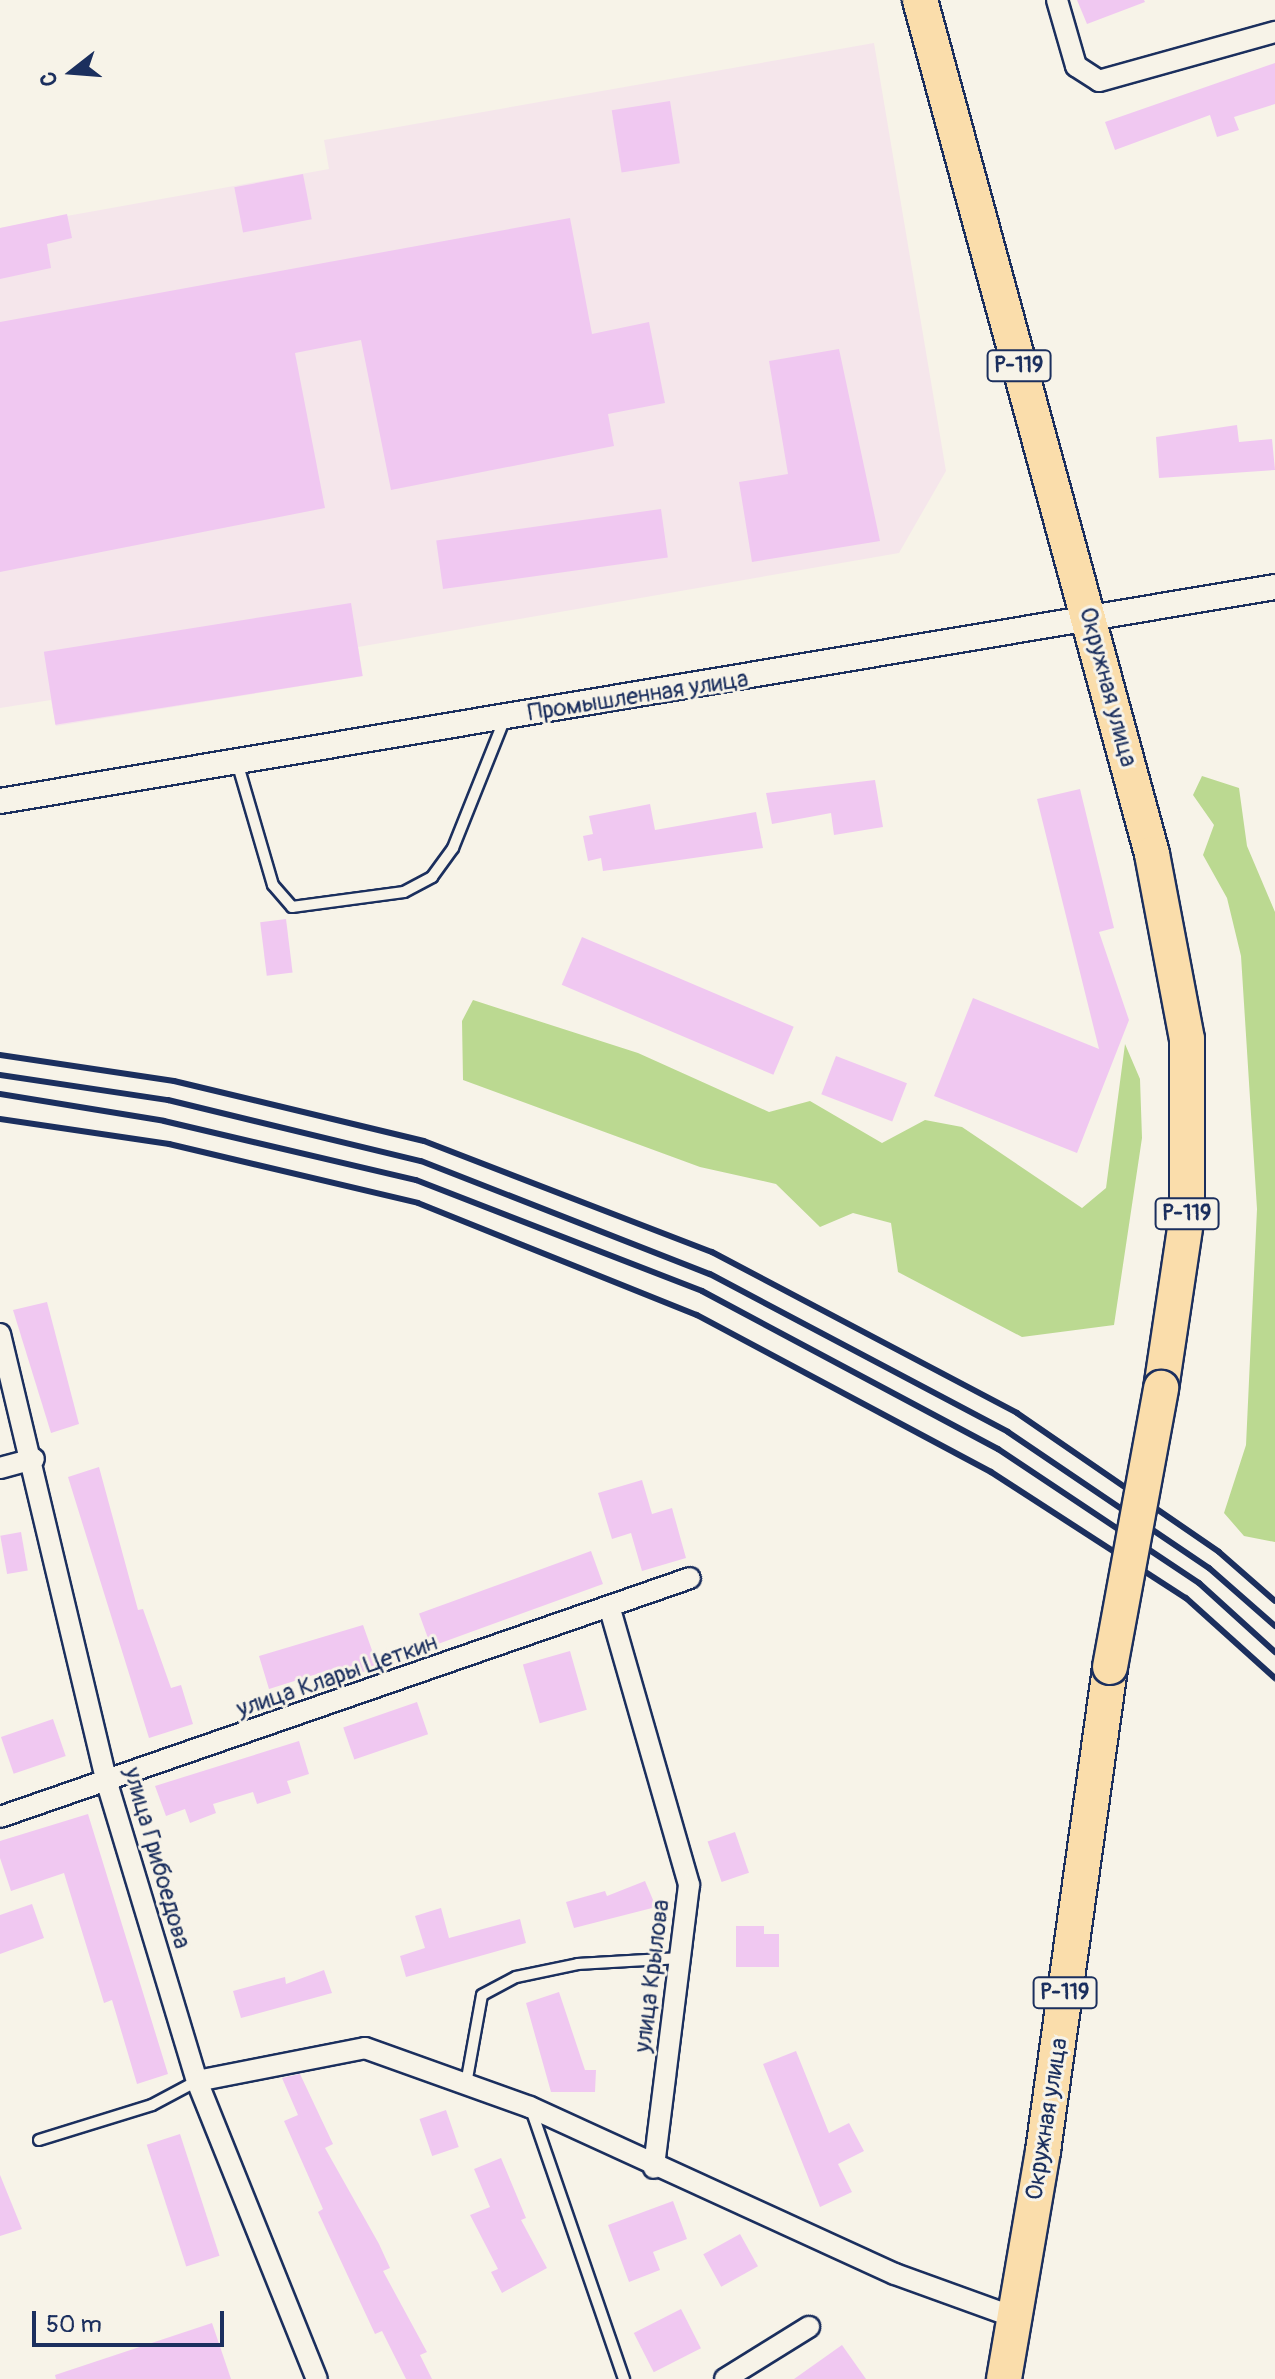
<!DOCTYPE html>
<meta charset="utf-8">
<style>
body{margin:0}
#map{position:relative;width:1275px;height:2379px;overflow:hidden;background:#f7f3e8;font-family:Pangolin,sans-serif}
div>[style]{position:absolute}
.built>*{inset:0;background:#f5e6eb}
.green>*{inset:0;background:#bbd991}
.building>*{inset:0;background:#f0c8f1;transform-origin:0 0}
.roads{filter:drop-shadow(2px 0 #1b2f5e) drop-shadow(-2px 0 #1b2f5e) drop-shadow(0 2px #1b2f5e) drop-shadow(0 -2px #1b2f5e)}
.service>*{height:10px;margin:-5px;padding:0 5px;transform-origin:5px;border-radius:5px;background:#f7f3e8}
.minor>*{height:20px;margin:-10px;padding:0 10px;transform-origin:10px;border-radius:10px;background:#f7f3e8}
.tertiary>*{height:24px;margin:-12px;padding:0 12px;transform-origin:12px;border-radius:12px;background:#f7f3e8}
.trunk>*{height:34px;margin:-17px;padding:0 17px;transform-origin:17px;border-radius:17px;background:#faddab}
.rail>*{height:6px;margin:-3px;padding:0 3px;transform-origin:3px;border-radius:3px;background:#1b2f5e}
.bridges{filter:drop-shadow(2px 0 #1b2f5e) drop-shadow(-2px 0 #1b2f5e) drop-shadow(0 2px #1b2f5e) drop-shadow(0 -2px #1b2f5e)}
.trunk-bridge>*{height:34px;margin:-17px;padding:0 17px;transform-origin:17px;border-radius:17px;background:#faddab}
span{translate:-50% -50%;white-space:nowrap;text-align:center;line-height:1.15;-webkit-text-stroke:6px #f7f3e8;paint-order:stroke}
.shield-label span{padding:2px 6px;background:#f7f3e8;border:2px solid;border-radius:6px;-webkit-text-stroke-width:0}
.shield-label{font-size:22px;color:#1b2f5e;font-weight:700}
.street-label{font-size:24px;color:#1b2f5e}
.north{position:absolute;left:32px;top:32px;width:80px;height:80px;-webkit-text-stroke:6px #f7f3e8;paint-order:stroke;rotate:253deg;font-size:22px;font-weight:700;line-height:32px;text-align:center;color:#1b2f5e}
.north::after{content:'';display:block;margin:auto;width:28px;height:36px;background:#1b2f5e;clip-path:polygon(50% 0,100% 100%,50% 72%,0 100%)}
.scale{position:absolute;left:32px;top:2311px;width:192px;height:36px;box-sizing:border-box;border:4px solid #1b2f5e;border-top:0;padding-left:10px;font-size:24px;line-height:28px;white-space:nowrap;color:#1b2f5e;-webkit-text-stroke:6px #f7f3e8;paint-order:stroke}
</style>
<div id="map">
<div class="built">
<i style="clip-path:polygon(874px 43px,946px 471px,899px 553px,358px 647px,363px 676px,56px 726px,51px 700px,0 708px,0 228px,329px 169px,324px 140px)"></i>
</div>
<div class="green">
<i style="clip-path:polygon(1202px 776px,1239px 788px,1247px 846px,1275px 912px,1275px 1542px,1244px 1536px,1224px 1513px,1246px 1445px,1257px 1209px,1241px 956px,1227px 898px,1203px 855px,1214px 825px,1193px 795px)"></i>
<i style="clip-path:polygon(473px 1000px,638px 1053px,769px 1112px,810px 1101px,882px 1143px,925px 1120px,962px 1127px,1082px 1208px,1106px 1188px,1125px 1044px,1140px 1079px,1142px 1138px,1114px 1325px,1022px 1337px,898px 1272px,891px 1223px,853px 1213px,820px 1227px,776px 1184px,700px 1167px,463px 1080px,462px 1021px)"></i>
</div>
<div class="building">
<i style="clip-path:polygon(1077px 0,1144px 0,1145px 2px,1087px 24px)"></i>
<i style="clip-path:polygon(1275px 63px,1275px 104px,1234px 117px,1239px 130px,1217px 137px,1210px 115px,1115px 150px,1105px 122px)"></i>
<i style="left:670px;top:101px;width:63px;height:59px;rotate:81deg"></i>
<i style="left:303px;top:174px;width:46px;height:70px;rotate:79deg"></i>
<i style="clip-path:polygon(67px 214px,72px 238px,47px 244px,51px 268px,0 279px,0 228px)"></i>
<i style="clip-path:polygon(570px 218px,592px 334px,649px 322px,665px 403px,608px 414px,614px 446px,391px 490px,361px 340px,295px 353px,325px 508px,0 572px,0 322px)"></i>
<i style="clip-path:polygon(839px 349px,880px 541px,752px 562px,739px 482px,788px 474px,769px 361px)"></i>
<i style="clip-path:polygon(1237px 425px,1239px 442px,1272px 439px,1275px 470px,1159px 478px,1156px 437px)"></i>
<i style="left:661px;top:509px;width:49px;height:227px;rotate:82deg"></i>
<i style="left:351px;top:603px;width:74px;height:311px;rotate:81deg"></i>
<i style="clip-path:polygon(875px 780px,883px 827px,834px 835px,831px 813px,772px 824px,766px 793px)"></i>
<i style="clip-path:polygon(1080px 789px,1114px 928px,1099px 932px,1129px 1020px,1077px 1153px,934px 1096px,973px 998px,1099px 1049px,1037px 799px)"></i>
<i style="clip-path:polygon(650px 804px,655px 830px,756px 812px,763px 848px,603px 871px,601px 858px,588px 861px,583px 836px,593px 834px,589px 816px)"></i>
<i style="left:286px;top:919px;width:54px;height:26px;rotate:83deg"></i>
<i style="left:582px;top:937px;width:230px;height:52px;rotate:23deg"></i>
<i style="left:836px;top:1056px;width:76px;height:41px;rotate:21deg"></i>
<i style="clip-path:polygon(47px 1302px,79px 1424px,51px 1433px,13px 1310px)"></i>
<i style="clip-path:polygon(99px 1467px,138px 1610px,143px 1609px,171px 1688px,181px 1685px,193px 1724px,149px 1738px,68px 1477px)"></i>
<i style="clip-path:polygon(642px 1480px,652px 1514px,672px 1508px,686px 1558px,642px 1571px,631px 1533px,612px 1539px,598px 1493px)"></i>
<i style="left:21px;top:1532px;width:39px;height:21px;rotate:80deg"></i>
<i style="left:591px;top:1551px;width:35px;height:183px;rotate:70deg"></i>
<i style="clip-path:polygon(363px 1625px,378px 1667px,351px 1676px,348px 1668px,336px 1668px,269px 1689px,259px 1656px)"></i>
<i style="left:570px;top:1651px;width:61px;height:49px;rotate:74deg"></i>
<i style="left:417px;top:1702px;width:34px;height:78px;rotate:71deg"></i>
<i style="left:53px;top:1719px;width:39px;height:55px;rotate:71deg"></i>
<i style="clip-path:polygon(299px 1741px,309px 1774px,287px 1781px,291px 1793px,257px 1804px,253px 1792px,213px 1804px,216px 1813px,190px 1823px,185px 1809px,166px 1816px,155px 1786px)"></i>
<i style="clip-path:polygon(88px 1814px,168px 2074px,137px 2084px,112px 2000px,104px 2003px,64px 1873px,11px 1891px,0 1858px,0 1841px)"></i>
<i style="left:735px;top:1832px;width:43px;height:29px;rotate:71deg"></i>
<i style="clip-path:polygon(645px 1881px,656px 1907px,574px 1928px,566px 1902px,605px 1891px,607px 1896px)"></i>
<i style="clip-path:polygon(32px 1904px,44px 1938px,0 1954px,0 1915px)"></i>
<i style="clip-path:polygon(441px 1908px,449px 1938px,520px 1919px,526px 1943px,406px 1977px,400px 1956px,425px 1948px,415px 1916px)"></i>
<i style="clip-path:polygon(736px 1926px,764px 1926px,764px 1934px,779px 1934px,779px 1967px,736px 1967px)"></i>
<i style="clip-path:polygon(324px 1970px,332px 1993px,241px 2018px,233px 1991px,285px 1977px,286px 1984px)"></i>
<i style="clip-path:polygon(559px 1992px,585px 2070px,596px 2070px,595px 2092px,551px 2092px,526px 2003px)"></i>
<i style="clip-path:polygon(796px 2051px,829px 2133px,849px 2123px,864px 2151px,838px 2164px,852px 2192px,820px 2207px,763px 2064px)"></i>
<i style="clip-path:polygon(300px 2074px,333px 2144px,325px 2148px,379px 2244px,390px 2268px,383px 2271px,427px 2352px,420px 2355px,432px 2379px,406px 2379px,382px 2331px,375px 2334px,318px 2212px,323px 2209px,284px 2121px,298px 2115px,282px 2078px)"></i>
<i style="left:446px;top:2110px;width:39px;height:28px;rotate:71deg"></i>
<i style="left:180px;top:2134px;width:128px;height:35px;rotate:72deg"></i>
<i style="clip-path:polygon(501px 2158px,526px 2218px,521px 2220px,547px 2268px,502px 2293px,491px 2272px,498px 2269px,470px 2215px,490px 2207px,474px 2169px)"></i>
<i style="clip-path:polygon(0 2175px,22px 2229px,0 2236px)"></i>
<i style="clip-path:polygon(673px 2201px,687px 2239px,653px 2252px,660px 2270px,629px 2282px,608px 2225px)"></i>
<i style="left:740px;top:2234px;width:37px;height:42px;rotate:61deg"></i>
<i style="left:681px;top:2309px;width:44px;height:53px;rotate:63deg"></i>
<i style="clip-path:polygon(212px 2323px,231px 2379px,56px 2379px,55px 2375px)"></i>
<i style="clip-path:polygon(842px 2345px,866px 2379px,794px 2379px)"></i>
</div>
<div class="roads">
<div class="service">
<i style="left:237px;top:762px;width:128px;rotate:73.7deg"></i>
<i style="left:273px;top:885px;width:29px;rotate:49deg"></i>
<i style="left:292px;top:907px;width:113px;rotate:-7.6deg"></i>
<i style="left:404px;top:892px;width:32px;rotate:-28deg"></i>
<i style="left:432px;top:877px;width:36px;rotate:-54deg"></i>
<i style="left:453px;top:848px;width:140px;rotate:-68.2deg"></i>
<i style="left:466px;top:2084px;width:90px;rotate:-79.8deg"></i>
<i style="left:482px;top:1995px;width:38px;rotate:-28deg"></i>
<i style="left:516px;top:1977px;width:63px;rotate:-11.8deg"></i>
<i style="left:578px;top:1964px;width:102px;rotate:-3.4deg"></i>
<i style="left:531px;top:2109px;width:286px;rotate:71deg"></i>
<i style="left:39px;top:2140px;width:118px;rotate:-17.2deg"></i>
<i style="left:152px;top:2105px;width:51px;rotate:-28.1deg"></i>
</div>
<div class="minor">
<i style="left:1057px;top:0;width:69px;rotate:73.9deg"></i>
<i style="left:1076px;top:66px;width:27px;rotate:33deg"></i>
<i style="left:1099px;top:81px;width:183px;rotate:-15.6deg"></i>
<i style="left:0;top:1334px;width:462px;rotate:76.6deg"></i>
<i style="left:107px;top:1783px;width:311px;rotate:73.2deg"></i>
<i style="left:197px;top:2081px;width:321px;rotate:68.1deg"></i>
<i style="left:0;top:1468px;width:35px;rotate:-15deg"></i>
<i style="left:610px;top:1609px;width:287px;rotate:74deg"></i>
<i style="left:689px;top:1885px;width:285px;rotate:97.1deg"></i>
<i style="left:0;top:1817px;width:730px;rotate:-19.1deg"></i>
<i style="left:197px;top:2081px;width:171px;rotate:-11.1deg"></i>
<i style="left:365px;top:2048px;width:175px;rotate:19.7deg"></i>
<i style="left:530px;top:2107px;width:401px;rotate:24.6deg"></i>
<i style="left:895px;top:2274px;width:127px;rotate:19.9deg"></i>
<i style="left:725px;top:2379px;width:99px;rotate:-31.8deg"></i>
</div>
<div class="tertiary">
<i style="left:0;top:801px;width:1293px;rotate:-9.53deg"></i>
</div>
<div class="trunk">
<i style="left:920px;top:0;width:885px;rotate:74.8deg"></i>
<i style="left:1152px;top:854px;width:188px;rotate:79.3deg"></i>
<i style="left:1187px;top:1039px;width:176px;rotate:90deg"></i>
<i style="left:1187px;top:1215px;width:175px;rotate:98.5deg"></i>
<i style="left:1004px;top:2379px;width:231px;rotate:-80.3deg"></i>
<i style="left:1043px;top:2151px;width:489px;rotate:-82.1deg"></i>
</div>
</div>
<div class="rail">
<i style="left:0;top:1055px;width:176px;rotate:8.5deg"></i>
<i style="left:174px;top:1081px;width:257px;rotate:13.5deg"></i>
<i style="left:424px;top:1141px;width:309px;rotate:21.1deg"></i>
<i style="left:712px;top:1252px;width:345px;rotate:27.8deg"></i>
<i style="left:1017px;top:1413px;width:245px;rotate:34.5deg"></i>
<i style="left:1219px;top:1552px;width:74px;rotate:41.2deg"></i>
<i style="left:0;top:1075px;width:170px;rotate:8.5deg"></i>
<i style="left:168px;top:1100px;width:260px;rotate:13.6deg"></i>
<i style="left:421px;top:1161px;width:310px;rotate:21.4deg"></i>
<i style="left:710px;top:1274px;width:337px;rotate:27.9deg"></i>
<i style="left:1008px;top:1432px;width:243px;rotate:34.1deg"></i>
<i style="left:1209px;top:1568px;width:88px;rotate:41.3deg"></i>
<i style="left:0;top:1094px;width:166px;rotate:9.3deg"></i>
<i style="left:164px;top:1121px;width:259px;rotate:13.2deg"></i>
<i style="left:416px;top:1180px;width:307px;rotate:21.2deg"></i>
<i style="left:702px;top:1291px;width:336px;rotate:28.1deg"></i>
<i style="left:998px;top:1449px;width:242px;rotate:33.7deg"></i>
<i style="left:1199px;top:1583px;width:103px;rotate:42.2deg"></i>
<i style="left:0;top:1119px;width:171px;rotate:8.4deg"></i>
<i style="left:169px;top:1144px;width:256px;rotate:13.3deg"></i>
<i style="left:418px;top:1203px;width:301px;rotate:21.9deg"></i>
<i style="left:697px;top:1315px;width:333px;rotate:28.1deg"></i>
<i style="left:991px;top:1472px;width:232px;rotate:32.9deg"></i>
<i style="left:1186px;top:1598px;width:120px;rotate:42deg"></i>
</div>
<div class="bridges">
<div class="trunk-bridge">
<i style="left:1110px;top:1667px;width:284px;rotate:-79.6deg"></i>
</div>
</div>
<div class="shield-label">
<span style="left:1019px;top:366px">Р-119</span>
<span style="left:1187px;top:1214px">Р-119</span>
<span style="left:1065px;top:1993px">Р-119</span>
</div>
<div class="street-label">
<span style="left:1108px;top:687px;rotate:75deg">Окружная улица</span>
<span style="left:638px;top:696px;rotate:-9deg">Промышленная улица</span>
<span style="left:337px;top:1676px;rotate:-19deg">улица Клары Цеткин</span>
<span style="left:157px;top:1858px;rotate:74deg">улица Грибоедова</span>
<span style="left:652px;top:1976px;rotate:-83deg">улица Крылова</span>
<span style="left:1047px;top:2119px;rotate:-81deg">Окружная улица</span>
</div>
<div class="north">С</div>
<div class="scale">50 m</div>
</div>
